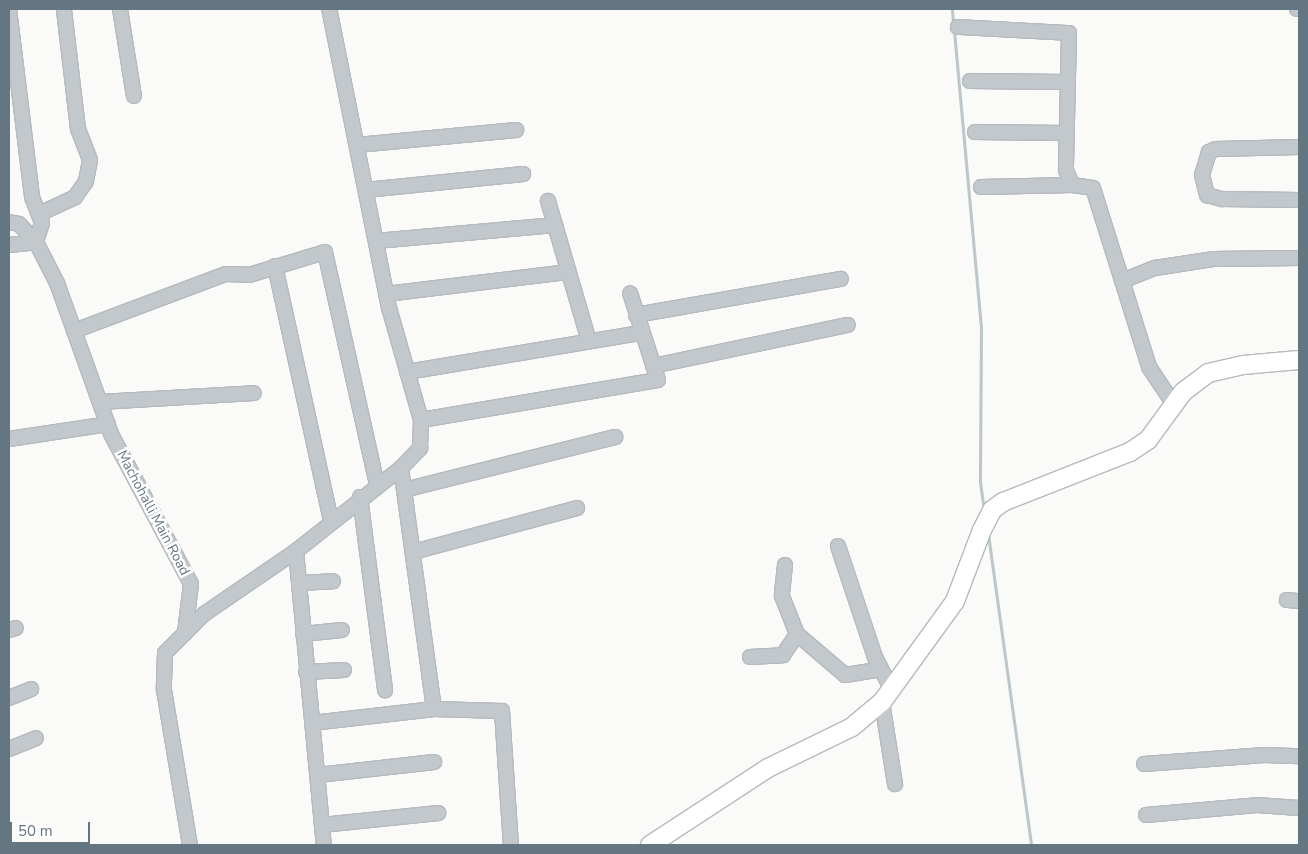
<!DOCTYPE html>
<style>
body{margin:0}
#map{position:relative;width:1308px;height:854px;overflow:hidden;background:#fafaf8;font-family:"Nunito Sans",sans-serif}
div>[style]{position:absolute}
.stream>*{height:3px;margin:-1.5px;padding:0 1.5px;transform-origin:1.5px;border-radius:1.5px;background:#bbc7cb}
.roads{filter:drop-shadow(1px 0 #b5babe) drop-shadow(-1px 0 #b5babe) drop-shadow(0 1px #b5babe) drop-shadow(0 -1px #b5babe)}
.minor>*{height:14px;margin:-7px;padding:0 7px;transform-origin:7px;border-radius:7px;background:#c3c8cc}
.major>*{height:18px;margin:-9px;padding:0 9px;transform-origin:9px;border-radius:9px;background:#fff}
span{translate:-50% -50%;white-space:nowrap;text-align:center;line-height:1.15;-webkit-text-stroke:5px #fff;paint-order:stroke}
.street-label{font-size:14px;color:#657683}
.frame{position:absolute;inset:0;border:10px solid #657683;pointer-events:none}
.scale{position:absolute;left:10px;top:822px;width:80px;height:22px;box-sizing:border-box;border:2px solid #657683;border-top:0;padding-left:6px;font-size:15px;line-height:18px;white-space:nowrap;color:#657683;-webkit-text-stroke:4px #fff;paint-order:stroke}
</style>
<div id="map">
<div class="stream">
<i style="left:952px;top:9px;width:15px;rotate:86deg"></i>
<i style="left:954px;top:31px;width:296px;rotate:84.8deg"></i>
<i style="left:981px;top:326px;width:156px;rotate:90.4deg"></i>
<i style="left:980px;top:482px;width:28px;rotate:82deg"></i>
<i style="left:988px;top:534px;width:314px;rotate:82.1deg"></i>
</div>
<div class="roads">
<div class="minor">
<i style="left:9px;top:9px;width:189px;rotate:83deg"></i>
<i style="left:32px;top:197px;width:28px;rotate:69deg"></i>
<i style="left:42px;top:223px;width:20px;rotate:108deg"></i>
<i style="left:120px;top:9px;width:88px;rotate:80.9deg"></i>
<i style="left:1297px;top:9px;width:2px"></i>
<i style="left:958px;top:27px;width:111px;rotate:3.1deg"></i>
<i style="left:1069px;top:33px;width:137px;rotate:91.3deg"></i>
<i style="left:1066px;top:170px;width:16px;rotate:68deg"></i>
<i style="left:1072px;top:185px;width:21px;rotate:8deg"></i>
<i style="left:1093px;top:188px;width:188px;rotate:72.6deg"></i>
<i style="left:1149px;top:367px;width:43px;rotate:56.3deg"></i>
<i style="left:970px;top:81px;width:96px;rotate:0.6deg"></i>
<i style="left:975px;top:132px;width:90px;rotate:0.6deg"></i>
<i style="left:357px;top:145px;width:160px;rotate:-5.4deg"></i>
<i style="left:1299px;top:147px;width:83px;rotate:178.6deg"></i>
<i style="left:1216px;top:149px;width:8px;rotate:157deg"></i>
<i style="left:1209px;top:152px;width:24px;rotate:107deg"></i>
<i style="left:1202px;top:175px;width:21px;rotate:76deg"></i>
<i style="left:1207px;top:195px;width:16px;rotate:15deg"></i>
<i style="left:1222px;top:199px;width:77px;rotate:0.7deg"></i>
<i style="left:981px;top:187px;width:91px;rotate:-1.3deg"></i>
<i style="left:366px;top:190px;width:158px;rotate:-5.8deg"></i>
<i style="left:548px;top:201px;width:146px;rotate:73.7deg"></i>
<i style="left:39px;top:214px;width:40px;rotate:-25deg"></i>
<i style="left:75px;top:197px;width:19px;rotate:-55deg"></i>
<i style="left:86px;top:181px;width:21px;rotate:-79deg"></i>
<i style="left:90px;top:160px;width:33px;rotate:-111deg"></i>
<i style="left:78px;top:129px;width:121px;rotate:-96.7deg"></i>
<i style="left:9px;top:222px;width:10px;rotate:11deg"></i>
<i style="left:19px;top:224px;width:25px;rotate:47deg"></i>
<i style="left:376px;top:241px;width:180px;rotate:-5.1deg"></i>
<i style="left:9px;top:245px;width:27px;rotate:-6deg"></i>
<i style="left:36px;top:242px;width:46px;rotate:62.9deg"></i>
<i style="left:57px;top:283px;width:160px;rotate:70.3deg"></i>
<i style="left:111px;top:434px;width:170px;rotate:61.9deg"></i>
<i style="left:191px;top:584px;width:49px;rotate:97deg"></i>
<i style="left:185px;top:633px;width:28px;rotate:135deg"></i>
<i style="left:165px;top:653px;width:37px;rotate:92deg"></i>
<i style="left:164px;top:690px;width:157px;rotate:80.5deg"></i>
<i style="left:275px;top:266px;width:260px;rotate:77.6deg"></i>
<i style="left:1122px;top:281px;width:35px;rotate:-22deg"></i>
<i style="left:1155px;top:268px;width:60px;rotate:-8.7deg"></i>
<i style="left:1214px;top:259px;width:85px;rotate:-0.7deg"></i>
<i style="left:386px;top:294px;width:184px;rotate:-6.9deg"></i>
<i style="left:636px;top:315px;width:208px;rotate:-10deg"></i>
<i style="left:74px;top:331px;width:162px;rotate:-20.6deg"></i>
<i style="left:226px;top:274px;width:23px;rotate:2deg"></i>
<i style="left:249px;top:275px;width:79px;rotate:-16.8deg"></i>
<i style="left:325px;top:252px;width:239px;rotate:77.4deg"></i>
<i style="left:653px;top:366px;width:199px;rotate:-11.9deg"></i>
<i style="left:407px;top:372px;width:237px;rotate:-9.5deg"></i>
<i style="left:100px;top:402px;width:154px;rotate:-3.3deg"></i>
<i style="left:421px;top:420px;width:240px;rotate:-9.6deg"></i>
<i style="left:658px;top:380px;width:91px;rotate:-107.8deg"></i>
<i style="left:9px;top:439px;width:100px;rotate:-8.6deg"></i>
<i style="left:401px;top:468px;width:243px;rotate:82.2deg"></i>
<i style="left:404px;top:490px;width:218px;rotate:-14.1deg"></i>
<i style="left:360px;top:497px;width:195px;rotate:82.6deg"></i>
<i style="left:838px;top:546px;width:117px;rotate:71.6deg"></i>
<i style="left:875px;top:657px;width:37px;rotate:63deg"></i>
<i style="left:296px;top:551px;width:295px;rotate:84.6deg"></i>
<i style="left:413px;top:552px;width:170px;rotate:-15deg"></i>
<i style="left:785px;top:565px;width:31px;rotate:96deg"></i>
<i style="left:782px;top:596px;width:41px;rotate:68.5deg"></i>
<i style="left:797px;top:634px;width:63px;rotate:40.5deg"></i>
<i style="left:845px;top:675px;width:36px;rotate:-9deg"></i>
<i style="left:299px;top:583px;width:34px;rotate:-3deg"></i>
<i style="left:1287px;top:600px;width:12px;rotate:5deg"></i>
<i style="left:9px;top:630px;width:7px;rotate:-16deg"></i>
<i style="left:185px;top:633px;width:27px;rotate:-45deg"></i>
<i style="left:204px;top:614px;width:112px;rotate:-34.4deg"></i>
<i style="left:296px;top:551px;width:134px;rotate:-38.3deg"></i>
<i style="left:401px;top:468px;width:28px;rotate:-46deg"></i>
<i style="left:420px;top:448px;width:28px;rotate:-88deg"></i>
<i style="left:421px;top:420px;width:116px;rotate:-105.9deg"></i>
<i style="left:389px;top:308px;width:305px;rotate:-101.3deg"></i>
<i style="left:303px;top:634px;width:39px;rotate:-6deg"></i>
<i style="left:750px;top:657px;width:33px;rotate:-3deg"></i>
<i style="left:783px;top:655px;width:25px;rotate:-56deg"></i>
<i style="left:306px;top:672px;width:38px;rotate:-3deg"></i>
<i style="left:9px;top:698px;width:24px;rotate:-22deg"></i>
<i style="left:882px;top:702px;width:83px;rotate:81deg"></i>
<i style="left:312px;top:723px;width:123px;rotate:-6.5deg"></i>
<i style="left:434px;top:709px;width:68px;rotate:1.7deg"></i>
<i style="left:502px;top:711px;width:134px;rotate:86.2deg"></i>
<i style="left:9px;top:749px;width:29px;rotate:-22deg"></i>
<i style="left:1144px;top:764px;width:121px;rotate:-4.3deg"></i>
<i style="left:1265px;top:755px;width:34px;rotate:2deg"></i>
<i style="left:318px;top:775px;width:117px;rotate:-6.4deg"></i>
<i style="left:1146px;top:815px;width:111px;rotate:-5.1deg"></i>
<i style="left:1257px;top:805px;width:42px;rotate:4.1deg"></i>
<i style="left:322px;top:825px;width:117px;rotate:-5.9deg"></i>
</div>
<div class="major">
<i style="left:650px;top:845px;width:141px;rotate:-33.1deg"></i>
<i style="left:768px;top:768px;width:93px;rotate:-26deg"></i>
<i style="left:852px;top:727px;width:39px;rotate:-40deg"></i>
<i style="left:882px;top:702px;width:125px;rotate:-54.1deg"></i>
<i style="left:955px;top:601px;width:76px;rotate:-69.2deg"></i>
<i style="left:982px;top:530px;width:22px;rotate:-63deg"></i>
<i style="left:992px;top:510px;width:14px;rotate:-36deg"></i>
<i style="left:1003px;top:502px;width:136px;rotate:-21.5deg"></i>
<i style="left:1130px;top:452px;width:22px;rotate:-34deg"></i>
<i style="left:1148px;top:440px;width:59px;rotate:-53.9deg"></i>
<i style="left:1183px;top:392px;width:31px;rotate:-37deg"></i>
<i style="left:1208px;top:373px;width:36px;rotate:-13deg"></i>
<i style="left:1243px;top:365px;width:56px;rotate:-5.1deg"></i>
</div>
</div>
<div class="street-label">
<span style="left:153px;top:513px;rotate:62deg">Machohalli Main Road</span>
</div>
<div class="frame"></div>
<div class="scale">50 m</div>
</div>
